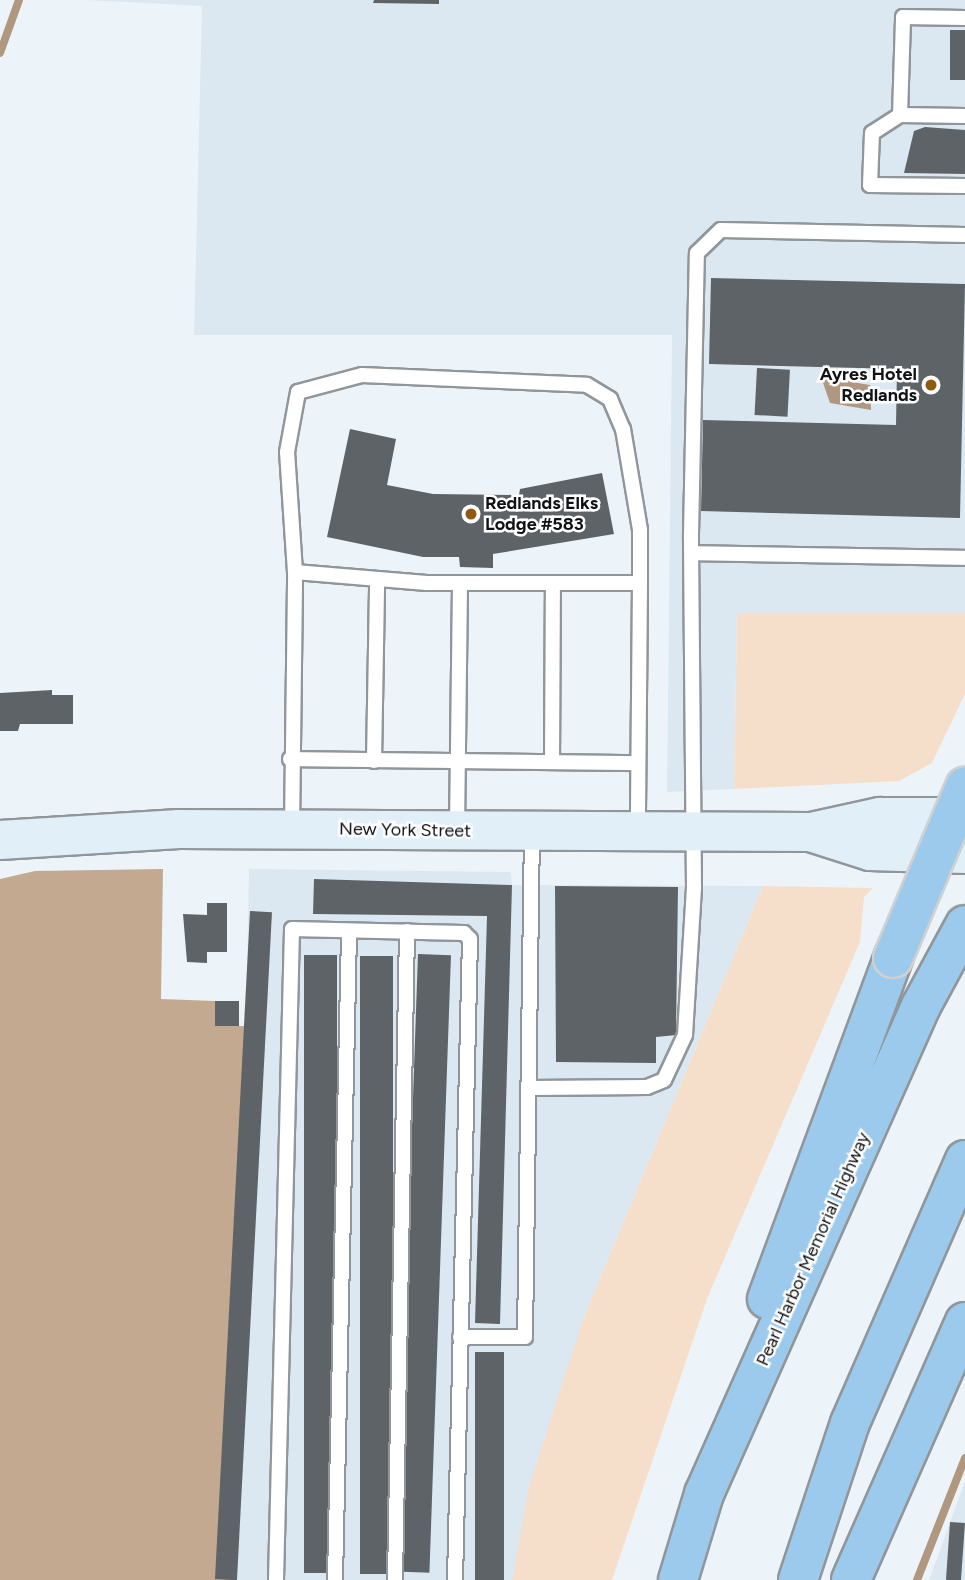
<!DOCTYPE html>
<style>
body{margin:0}
#map{position:relative;width:965px;height:1580px;overflow:hidden;background:#edf4f9;font-family:Figtree,sans-serif}
div>[style]{position:absolute}
.built>*{inset:0;background:#dbe8f2}
.green>*{inset:0;background:#f5dfcb}
.forest>*{inset:0;background:#c2a990}
.water>*{inset:0;background:#b0977f}
.stream>*{height:8px;margin:-4px;padding:0 4px;transform-origin:4px;border-radius:4px;background:#b0977f}
.building>*{inset:0;background:#5e6368;transform-origin:0 0}
.roads{filter:drop-shadow(2px 0 #90969a) drop-shadow(-2px 0 #90969a) drop-shadow(0 2px #90969a) drop-shadow(0 -2px #90969a)}
.lane>*{height:14px;margin:-7px;padding:0 7px;transform-origin:7px;border-radius:7px;background:#fff}
.secondary>*{height:38px;margin:-19px;padding:0 19px;transform-origin:19px;border-radius:19px;background:#e1eff9}
.highway>*{height:38px;margin:-19px;padding:0 19px;transform-origin:19px;border-radius:19px;background:#9ccaec}
.bridges{filter:drop-shadow(2px 0 #cfd0d0) drop-shadow(-2px 0 #cfd0d0) drop-shadow(0 2px #cfd0d0) drop-shadow(0 -2px #cfd0d0)}
.highway-bridge>*{height:38px;margin:-19px;padding:0 19px;transform-origin:19px;border-radius:19px;background:#9ccaec}
.dots>*{width:19px;height:19px;translate:-50% -50%;box-sizing:border-box;border:4px solid #fff;border-radius:50%}
span{translate:-50% -50%;white-space:nowrap;text-align:center;line-height:1.15;-webkit-text-stroke:5px #fff;paint-order:stroke}
.poi-label{font-size:18px;color:#101214;font-weight:700}
.right{translate:-100% -50%;text-align:right}
.left{translate:0 -50%;text-align:left}
.street-label{font-size:18px;color:#101214}
</style>
<div id="map">
<div class="built">
<i style="clip-path:polygon(86px 0,965px 0,965px 613px,737px 613px,734px 789px,667px 792px,672px 335px,194px 335px,202px 6px)"></i>
<i style="clip-path:polygon(249px 869px,511px 872px,512px 885px,763px 886px,582px 1322px,513px 1580px,235px 1580px)"></i>
<i style="clip-path:polygon(965px 1481px,965px 1580px,929px 1580px)"></i>
</div>
<div class="green">
<i style="clip-path:polygon(737px 613px,965px 613px,965px 694px,932px 763px,899px 781px,734px 789px)"></i>
<i style="clip-path:polygon(763px 886px,873px 888px,864px 897px,860px 942px,707px 1299px,612px 1580px,512px 1580px,529px 1487px,582px 1322px)"></i>
</div>
<div class="forest">
<i style="clip-path:polygon(163px 869px,161px 999px,215px 1001px,215px 1026px,245px 1026px,235px 1580px,0 1580px,0 879px,35px 871px)"></i>
</div>
<div class="water">
<i style="clip-path:polygon(821px 377px,870px 385px,871px 410px,830px 403px)"></i>
</div>
<div class="stream">
<i style="left:0;top:53px;width:56px;rotate:-70.3deg"></i>
<i style="left:917px;top:1580px;width:131px;rotate:-68.5deg"></i>
</div>
<div class="building">
<i style="clip-path:polygon(374px 0,439px 0,439px 4px,373px 3px)"></i>
<i style="left:950px;top:30px;width:15px;height:50px"></i>
<i style="clip-path:polygon(925px 127px,965px 130px,965px 174px,904px 173px,914px 131px)"></i>
<i style="clip-path:polygon(711px 278px,965px 284px,960px 518px,701px 511px,703px 420px,896px 425px,897px 369px,709px 364px)"></i>
<i style="left:757px;top:368px;width:33px;height:47px;rotate:3deg"></i>
<i style="clip-path:polygon(350px 429px,396px 439px,387px 485px,433px 494px,519px 495px,520px 489px,602px 473px,614px 534px,493px 554px,493px 568px,460px 567px,459px 557px,423px 557px,327px 537px)"></i>
<i style="clip-path:polygon(52px 690px,52px 695px,73px 695px,73px 724px,20px 724px,18px 731px,0 731px,0 693px)"></i>
<i style="clip-path:polygon(314px 879px,512px 885px,500px 1324px,475px 1323px,487px 916px,313px 914px)"></i>
<i style="clip-path:polygon(555px 886px,678px 887px,676px 1035px,656px 1037px,656px 1063px,556px 1062px)"></i>
<i style="clip-path:polygon(207px 903px,227px 903px,227px 952px,207px 952px,207px 963px,187px 962px,183px 914px,207px 915px)"></i>
<i style="left:250px;top:911px;width:22px;height:669px;rotate:3deg"></i>
<i style="left:418px;top:954px;width:33px;height:618px;rotate:2deg"></i>
<i style="left:304px;top:955px;width:33px;height:618px"></i>
<i style="left:360px;top:956px;width:33px;height:618px"></i>
<i style="left:215px;top:1001px;width:24px;height:25px"></i>
<i style="left:475px;top:1352px;width:29px;height:228px"></i>
<i style="left:950px;top:1522px;width:15px;height:58px;rotate:4deg"></i>
</div>
<div class="roads">
<div class="lane">
<i style="left:900px;top:115px;width:98px;rotate:-88.2deg"></i>
<i style="left:903px;top:17px;width:62px;rotate:0.9deg"></i>
<i style="left:965px;top:116px;width:65px;rotate:-179.1deg"></i>
<i style="left:900px;top:115px;width:33px;rotate:147deg"></i>
<i style="left:872px;top:133px;width:52px;rotate:92.2deg"></i>
<i style="left:870px;top:185px;width:95px;rotate:0.6deg"></i>
<i style="left:692px;top:553px;width:273px;rotate:1deg"></i>
<i style="left:295px;top:572px;width:120px;rotate:-93.8deg"></i>
<i style="left:287px;top:452px;width:61px;rotate:-79.6deg"></i>
<i style="left:298px;top:392px;width:66px;rotate:-14.9deg"></i>
<i style="left:362px;top:375px;width:225px;rotate:2.5deg"></i>
<i style="left:587px;top:385px;width:27px;rotate:31deg"></i>
<i style="left:610px;top:399px;width:33px;rotate:67deg"></i>
<i style="left:623px;top:429px;width:102px;rotate:80.4deg"></i>
<i style="left:640px;top:530px;width:53px;rotate:90deg"></i>
<i style="left:290px;top:759px;width:348px;rotate:0.7deg"></i>
<i style="left:374px;top:761px;width:180px;rotate:-89deg"></i>
<i style="left:552px;top:762px;width:179px;rotate:-89.7deg"></i>
<i style="left:292px;top:829px;width:257px;rotate:-89.3deg"></i>
<i style="left:295px;top:572px;width:132px;rotate:4.8deg"></i>
<i style="left:427px;top:583px;width:213px"></i>
<i style="left:640px;top:583px;width:248px;rotate:90.5deg"></i>
<i style="left:457px;top:830px;width:247px;rotate:-89.3deg"></i>
<i style="left:532px;top:1088px;width:115px;rotate:-0.5deg"></i>
<i style="left:647px;top:1087px;width:18px;rotate:-22deg"></i>
<i style="left:664px;top:1080px;width:50px;rotate:-65deg"></i>
<i style="left:685px;top:1035px;width:148px;rotate:-86.5deg"></i>
<i style="left:694px;top:887px;width:353px;rotate:-90.5deg"></i>
<i style="left:691px;top:534px;width:281px;rotate:-88.8deg"></i>
<i style="left:697px;top:253px;width:33px;rotate:-44deg"></i>
<i style="left:721px;top:230px;width:244px;rotate:1.2deg"></i>
<i style="left:460px;top:1337px;width:65px"></i>
<i style="left:525px;top:1337px;width:506px;rotate:-89.21deg"></i>
<i style="left:276px;top:1580px;width:651px;rotate:-88.59deg"></i>
<i style="left:292px;top:929px;width:172px;rotate:1.3deg"></i>
<i style="left:464px;top:933px;width:8px;rotate:45deg"></i>
<i style="left:470px;top:939px;width:641px;rotate:91.34deg"></i>
<i style="left:335px;top:1580px;width:649px;rotate:-88.76deg"></i>
<i style="left:395px;top:1580px;width:649px;rotate:-88.94deg"></i>
</div>
<div class="secondary">
<i style="left:813px;top:833px;width:60px;rotate:17.5deg"></i>
<i style="left:870px;top:851px;width:95px;rotate:1.8deg"></i>
<i style="left:0;top:840px;width:179px;rotate:-3.5deg"></i>
<i style="left:179px;top:829px;width:632px;rotate:0.27deg"></i>
<i style="left:811px;top:832px;width:71px;rotate:-12.3deg"></i>
<i style="left:880px;top:817px;width:85px"></i>
</div>
<div class="highway">
<i style="left:767px;top:1299px;width:364px;rotate:-69.7deg"></i>
<i style="left:678px;top:1580px;width:90px;rotate:-73.2deg"></i>
<i style="left:704px;top:1494px;width:534px;rotate:-66.03deg"></i>
<i style="left:921px;top:1006px;width:92px;rotate:-61.5deg"></i>
<i style="left:798px;top:1580px;width:165px;rotate:-71.7deg"></i>
<i style="left:850px;top:1423px;width:287px;rotate:-66.4deg"></i>
<i style="left:851px;top:1580px;width:282px;rotate:-66.2deg"></i>
</div>
</div>
<div class="bridges">
<div class="highway-bridge">
<i style="left:893px;top:958px;width:186px;rotate:-67.2deg"></i>
</div>
</div>
<div class="dots">
<i style="left:931px;top:385px;background:#915a12"></i>
<i style="left:471px;top:514px;background:#915a12"></i>
</div>
<div class="poi-label">
<span class="right" style="left:917px;top:385px">Ayres Hotel<br>Redlands</span>
<span class="left" style="left:485px;top:514px">Redlands Elks<br>Lodge #583</span>
</div>
<div class="street-label">
<span style="left:405px;top:830px;rotate:1deg">New York Street</span>
<span style="left:813px;top:1249px;rotate:-66deg">Pearl Harbor Memorial Highway</span>
</div>
</div>
